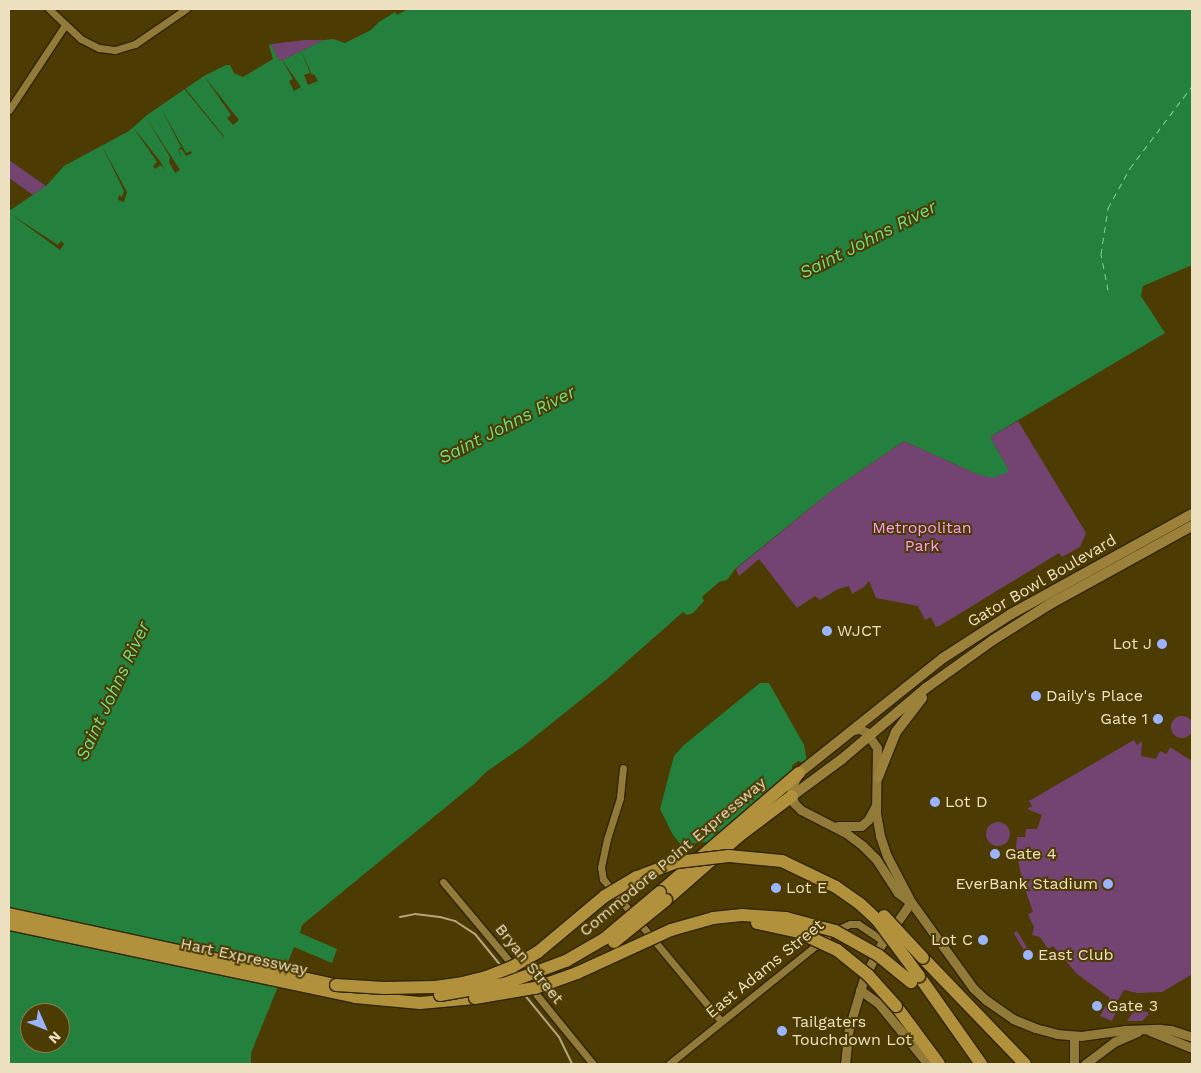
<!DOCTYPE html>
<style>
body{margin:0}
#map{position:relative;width:1201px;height:1073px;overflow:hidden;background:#4d3b04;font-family:"Work Sans",sans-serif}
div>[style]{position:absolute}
.green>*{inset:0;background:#734471;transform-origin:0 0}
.round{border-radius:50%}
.water>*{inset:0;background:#24803d}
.pier>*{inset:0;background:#4d3b04;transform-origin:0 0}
.ferry>*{height:1px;margin-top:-0.5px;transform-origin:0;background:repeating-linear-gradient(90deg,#6ede85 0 6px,transparent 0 11px)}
.roads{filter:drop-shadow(1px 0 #2f2300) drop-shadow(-1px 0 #2f2300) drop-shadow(0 1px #2f2300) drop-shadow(0 -1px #2f2300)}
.minor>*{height:7px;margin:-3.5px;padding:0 3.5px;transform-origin:3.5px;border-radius:3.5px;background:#927a39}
.tertiary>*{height:9px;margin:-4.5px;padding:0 4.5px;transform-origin:4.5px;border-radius:4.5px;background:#927a39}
.secondary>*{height:10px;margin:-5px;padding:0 5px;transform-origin:5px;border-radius:5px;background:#9b813a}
.motorway>*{height:12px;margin:-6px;padding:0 6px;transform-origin:6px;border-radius:6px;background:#b1913b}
.rail>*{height:2px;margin:-1px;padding:0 1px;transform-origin:1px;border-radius:1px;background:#b5a67e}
.bridges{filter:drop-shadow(1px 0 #2f2300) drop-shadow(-1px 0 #2f2300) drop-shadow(0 1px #2f2300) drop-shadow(0 -1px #2f2300)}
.motorway-bridge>*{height:12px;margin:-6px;padding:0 6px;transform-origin:6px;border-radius:6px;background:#b1913b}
.dots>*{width:14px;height:14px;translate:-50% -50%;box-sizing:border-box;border:2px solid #4d3b04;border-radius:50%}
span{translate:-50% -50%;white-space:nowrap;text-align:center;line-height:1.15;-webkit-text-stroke:4px #4d3b04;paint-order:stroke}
.park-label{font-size:16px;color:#fd9df9}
.street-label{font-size:16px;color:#eee1c1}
.poi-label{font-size:16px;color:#eee1c1}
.left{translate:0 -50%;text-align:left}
.right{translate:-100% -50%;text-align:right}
.water-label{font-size:18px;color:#6ede85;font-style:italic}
.frame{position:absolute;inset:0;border:10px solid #eee1c1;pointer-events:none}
.north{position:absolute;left:20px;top:1003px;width:50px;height:50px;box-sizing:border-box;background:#4d3b04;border:1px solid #8d7d50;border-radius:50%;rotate:134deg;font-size:14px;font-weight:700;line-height:20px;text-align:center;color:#eee1c1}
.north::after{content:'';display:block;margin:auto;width:18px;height:22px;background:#9ab5fd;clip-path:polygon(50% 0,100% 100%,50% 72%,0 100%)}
</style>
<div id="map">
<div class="green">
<i style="clip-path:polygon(305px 40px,324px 40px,281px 61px,278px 59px,271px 44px)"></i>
<i style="clip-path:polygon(9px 160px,46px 186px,33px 195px,9px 178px)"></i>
<i style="clip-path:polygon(1018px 421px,1086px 533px,1080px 547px,1062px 557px,1059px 553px,941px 625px,936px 627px,931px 617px,925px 620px,918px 606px,876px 598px,869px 581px,864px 587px,852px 594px,849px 586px,838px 589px,820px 600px,815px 596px,797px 608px,759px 559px,739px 576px,736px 569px,831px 491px,904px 441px,977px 474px,1008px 469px,990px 437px)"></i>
<i class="round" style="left:1171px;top:716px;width:22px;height:22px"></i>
<i style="clip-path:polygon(1134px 740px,1137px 745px,1142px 741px,1141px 756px,1156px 759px,1160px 751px,1167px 754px,1170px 747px,1192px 761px,1192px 977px,1191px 975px,1162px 992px,1137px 993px,1124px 990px,1117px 1002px,1120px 1003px,1112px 1021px,1100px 1016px,1110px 998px,1077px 974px,1053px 946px,1048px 949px,1040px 937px,1032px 935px,1034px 927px,1028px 914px,1033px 912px,1022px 880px,1016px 848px,1017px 837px,1025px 837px,1026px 829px,1037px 829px,1042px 815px,1027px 809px,1032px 806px,1029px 801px)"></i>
<i class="round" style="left:986px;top:822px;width:24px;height:24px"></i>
<i style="left:1017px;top:931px;width:21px;height:4px;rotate:59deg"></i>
<i style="clip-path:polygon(1135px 1010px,1147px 1012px,1149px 1014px,1142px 1021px,1127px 1021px)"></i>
</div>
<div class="water">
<i style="clip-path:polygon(evenodd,408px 9px,1192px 9px,1192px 265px,1143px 286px,1141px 296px,1165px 333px,990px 437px,1008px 469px,1008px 472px,993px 478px,977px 474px,904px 441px,831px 491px,735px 569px,727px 580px,719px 582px,702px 597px,704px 601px,693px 613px,687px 615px,683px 612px,607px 679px,522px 747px,486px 772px,474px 784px,302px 925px,300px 933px,337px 949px,332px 963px,294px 947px,251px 1053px,251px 1064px,9px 1064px,9px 211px,46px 186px,64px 166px,129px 131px,147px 115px,204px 76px,226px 65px,230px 65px,234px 73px,243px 77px,273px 59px,269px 45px,271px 44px,278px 59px,281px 61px,324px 40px,333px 39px,345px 43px,371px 30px,379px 22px,395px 12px,397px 15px,408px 9px,30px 1013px,60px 1013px,60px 1043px,30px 1043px,30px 1013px)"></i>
<i style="clip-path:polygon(760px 683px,769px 683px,804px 745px,807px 761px,804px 763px,798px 761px,792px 766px,792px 772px,709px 844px,704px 842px,681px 845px,673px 835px,660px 809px,674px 756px,684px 745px)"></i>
</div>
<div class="pier">
<i style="clip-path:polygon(300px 48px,312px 75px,314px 74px,318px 81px,308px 85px,304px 75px,310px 73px)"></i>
<i style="clip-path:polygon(281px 58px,301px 87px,294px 91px,289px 81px,293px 79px)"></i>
<i style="clip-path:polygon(204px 76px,239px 120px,233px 125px,227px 118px,231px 115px)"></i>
<i style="left:185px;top:88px;width:62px;height:1px;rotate:51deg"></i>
<i style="clip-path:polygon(160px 106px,186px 153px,191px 151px,192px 153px,186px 156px,182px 149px,179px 150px,182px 158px,178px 150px,181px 147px)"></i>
<i style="clip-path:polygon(145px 116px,180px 170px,175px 173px,169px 162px,170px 157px)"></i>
<i style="clip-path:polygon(133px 127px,160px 161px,165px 170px,161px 165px,155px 169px,153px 166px,157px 162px)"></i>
<i style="clip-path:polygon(102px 146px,127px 192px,124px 202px,118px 200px,119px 195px,122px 197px,124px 191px)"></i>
<i style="clip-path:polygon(9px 213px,58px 245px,61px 241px,64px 244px,60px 250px)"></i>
</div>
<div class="ferry">
<i style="left:1108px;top:290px;width:37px;rotate:-101deg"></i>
<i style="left:1101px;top:254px;width:47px;rotate:-81.3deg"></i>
<i style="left:1108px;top:208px;width:46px;rotate:-61.2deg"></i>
<i style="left:1130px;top:168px;width:103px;rotate:-52.9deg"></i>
</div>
<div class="roads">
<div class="minor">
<i style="left:49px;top:9px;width:44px;rotate:43.2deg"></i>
<i style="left:81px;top:39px;width:20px;rotate:27deg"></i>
<i style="left:99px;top:48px;width:16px;rotate:7deg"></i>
<i style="left:115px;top:50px;width:21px;rotate:-17deg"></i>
<i style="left:135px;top:44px;width:62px;rotate:-34.5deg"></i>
<i style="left:9px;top:110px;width:102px;rotate:-56.6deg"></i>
<i style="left:623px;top:768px;width:30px;rotate:96deg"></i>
<i style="left:620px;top:798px;width:43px;rotate:107.6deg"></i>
<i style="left:607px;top:839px;width:29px;rotate:102deg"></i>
<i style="left:601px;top:867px;width:12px;rotate:81deg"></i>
<i style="left:603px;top:879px;width:185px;rotate:50.3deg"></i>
<i style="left:443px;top:882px;width:126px;rotate:50.1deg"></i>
<i style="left:531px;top:988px;width:98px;rotate:50.8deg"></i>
<i style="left:669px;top:1064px;width:212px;rotate:-38.9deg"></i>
<i style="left:834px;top:931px;width:17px;rotate:-24deg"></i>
<i style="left:850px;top:924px;width:8px"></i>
<i style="left:858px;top:924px;width:30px;rotate:34deg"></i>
</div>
<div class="tertiary">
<i style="left:852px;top:730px;width:8px;rotate:-7deg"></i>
<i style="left:860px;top:729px;width:7px;rotate:27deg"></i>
<i style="left:866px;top:732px;width:19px;rotate:55deg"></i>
<i style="left:877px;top:748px;width:65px;rotate:90.9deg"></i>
<i style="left:876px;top:813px;width:23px;rotate:80deg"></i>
<i style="left:880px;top:836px;width:21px;rotate:71deg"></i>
<i style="left:887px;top:856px;width:52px;rotate:62.4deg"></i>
<i style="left:911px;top:902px;width:106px;rotate:54.2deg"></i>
<i style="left:973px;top:988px;width:18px;rotate:43deg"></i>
<i style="left:986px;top:1000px;width:33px;rotate:35deg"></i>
<i style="left:1013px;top:1019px;width:24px;rotate:22deg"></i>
<i style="left:1035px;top:1028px;width:23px;rotate:15deg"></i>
<i style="left:1057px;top:1034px;width:24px;rotate:5deg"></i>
<i style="left:1081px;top:1036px;width:43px;rotate:-7.9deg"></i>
<i style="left:1124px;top:1030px;width:36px;rotate:-2deg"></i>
<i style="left:1160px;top:1029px;width:11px;rotate:5deg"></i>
<i style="left:1171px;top:1030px;width:22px;rotate:18deg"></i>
<i style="left:792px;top:796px;width:7px;rotate:74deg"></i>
<i style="left:794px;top:803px;width:10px;rotate:45deg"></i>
<i style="left:801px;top:810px;width:51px;rotate:27.1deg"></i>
<i style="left:846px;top:833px;width:21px;rotate:37deg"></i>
<i style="left:863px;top:846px;width:18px;rotate:45deg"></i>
<i style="left:876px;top:859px;width:40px;rotate:57.1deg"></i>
<i style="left:898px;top:893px;width:15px;rotate:37deg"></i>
<i style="left:838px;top:826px;width:23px"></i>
<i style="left:861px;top:826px;width:9px;rotate:-41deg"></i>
<i style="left:868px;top:820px;width:15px;rotate:-62deg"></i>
<i style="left:860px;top:990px;width:22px;rotate:36deg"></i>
<i style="left:878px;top:1003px;width:79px;rotate:50.7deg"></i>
<i style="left:1150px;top:1031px;width:45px;rotate:22deg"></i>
<i style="left:845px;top:1064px;width:36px;rotate:-84deg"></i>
<i style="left:849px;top:1028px;width:52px;rotate:-73.3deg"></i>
<i style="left:864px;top:978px;width:37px;rotate:-63deg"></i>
<i style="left:881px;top:945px;width:52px;rotate:-55.1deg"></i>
<i style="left:1074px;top:1064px;width:28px;rotate:-90deg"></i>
<i style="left:1085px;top:1064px;width:36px;rotate:-37deg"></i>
<i style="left:1114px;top:1042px;width:25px;rotate:-23deg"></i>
</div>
<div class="secondary">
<i style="left:878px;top:777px;width:48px;rotate:-68.2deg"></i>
<i style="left:896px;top:732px;width:43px;rotate:-52.6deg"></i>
<i style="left:792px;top:796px;width:12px;rotate:-85deg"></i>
<i style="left:793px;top:784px;width:13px;rotate:-61deg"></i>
<i style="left:799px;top:773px;width:184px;rotate:-38.6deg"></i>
<i style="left:943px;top:658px;width:81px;rotate:-32.9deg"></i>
<i style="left:1011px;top:614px;width:207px;rotate:-28.9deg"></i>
<i style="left:792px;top:796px;width:62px;rotate:-36.5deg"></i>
<i style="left:842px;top:759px;width:110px;rotate:-40.2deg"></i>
<i style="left:926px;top:688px;width:82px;rotate:-35.6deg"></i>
<i style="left:993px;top:640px;width:67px;rotate:-32.3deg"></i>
<i style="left:1050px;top:604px;width:162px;rotate:-28.8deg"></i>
</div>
<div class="motorway">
<i style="left:660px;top:892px;width:183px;rotate:-40.6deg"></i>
<i style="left:666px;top:900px;width:97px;rotate:-41.2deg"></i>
<i style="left:739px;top:836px;width:66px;rotate:-37deg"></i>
<i style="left:9px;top:914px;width:335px;rotate:12.3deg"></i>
<i style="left:9px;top:924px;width:354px;rotate:11.9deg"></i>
<i style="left:355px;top:997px;width:65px;rotate:5.3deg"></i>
<i style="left:420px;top:1003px;width:55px;rotate:-5.2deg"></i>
<i style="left:923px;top:958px;width:147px;rotate:46.1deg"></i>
<i style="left:919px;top:976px;width:108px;rotate:54.8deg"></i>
<i style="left:896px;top:1006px;width:72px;rotate:53.4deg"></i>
</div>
</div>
<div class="rail">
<i style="left:400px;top:917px;width:15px;rotate:-11deg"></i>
<i style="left:415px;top:914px;width:25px;rotate:7deg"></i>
<i style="left:440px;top:917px;width:16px;rotate:15deg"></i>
<i style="left:455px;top:921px;width:24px;rotate:33deg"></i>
<i style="left:475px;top:934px;width:133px;rotate:50.8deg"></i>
<i style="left:559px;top:1037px;width:30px;rotate:64deg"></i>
</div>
<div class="bridges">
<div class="motorway-bridge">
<i style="left:884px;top:916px;width:57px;rotate:47.1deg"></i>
<i style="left:757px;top:923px;width:40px;rotate:12deg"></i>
<i style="left:796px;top:931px;width:45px;rotate:24.9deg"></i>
<i style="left:837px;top:950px;width:40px;rotate:39deg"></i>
<i style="left:868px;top:975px;width:42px;rotate:47.9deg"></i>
<i style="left:614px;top:942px;width:67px;rotate:-38.9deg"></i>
<i style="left:336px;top:985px;width:48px;rotate:3.6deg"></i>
<i style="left:384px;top:988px;width:51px;rotate:-1.1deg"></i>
<i style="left:435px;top:987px;width:27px;rotate:-8deg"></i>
<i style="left:462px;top:983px;width:25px;rotate:-14deg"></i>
<i style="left:486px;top:977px;width:28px;rotate:-21deg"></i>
<i style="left:512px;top:967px;width:30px;rotate:-30deg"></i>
<i style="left:538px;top:952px;width:87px;rotate:-39.9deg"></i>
<i style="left:605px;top:896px;width:37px;rotate:-31deg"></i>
<i style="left:637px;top:877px;width:43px;rotate:-20.6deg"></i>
<i style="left:677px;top:862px;width:52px;rotate:-6.6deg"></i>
<i style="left:729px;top:856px;width:53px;rotate:5.4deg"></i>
<i style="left:782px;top:861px;width:60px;rotate:25.7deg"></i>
<i style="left:836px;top:887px;width:28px;rotate:35deg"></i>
<i style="left:859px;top:903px;width:26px;rotate:43deg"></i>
<i style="left:878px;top:921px;width:69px;rotate:53.3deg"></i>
<i style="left:440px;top:995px;width:65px;rotate:-9.8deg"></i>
<i style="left:504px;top:984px;width:66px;rotate:-20.4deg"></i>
<i style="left:566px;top:961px;width:44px;rotate:-30.1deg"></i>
<i style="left:604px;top:939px;width:73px;rotate:-40deg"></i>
<i style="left:475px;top:998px;width:61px;rotate:-9.5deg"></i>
<i style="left:535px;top:988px;width:45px;rotate:-19.7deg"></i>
<i style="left:577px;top:973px;width:103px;rotate:-24.6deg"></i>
<i style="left:671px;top:930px;width:44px;rotate:-15.9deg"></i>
<i style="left:713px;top:918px;width:29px;rotate:-6deg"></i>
<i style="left:742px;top:915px;width:44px;rotate:3.9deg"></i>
<i style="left:786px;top:918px;width:51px;rotate:14.9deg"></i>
<i style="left:835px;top:931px;width:49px;rotate:29.2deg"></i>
<i style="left:878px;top:955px;width:43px;rotate:39.3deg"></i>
</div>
</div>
<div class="dots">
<i style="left:827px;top:631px;background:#9ab5fd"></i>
<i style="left:1162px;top:644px;background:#9ab5fd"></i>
<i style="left:1036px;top:696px;background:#9ab5fd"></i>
<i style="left:1158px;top:719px;background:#9ab5fd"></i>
<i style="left:935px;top:802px;background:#9ab5fd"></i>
<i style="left:995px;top:854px;background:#9ab5fd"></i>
<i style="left:1108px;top:884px;background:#9ab5fd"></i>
<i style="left:776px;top:888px;background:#9ab5fd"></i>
<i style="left:983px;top:940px;background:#9ab5fd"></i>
<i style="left:1028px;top:955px;background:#9ab5fd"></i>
<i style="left:1097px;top:1006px;background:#9ab5fd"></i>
<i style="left:782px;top:1031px;background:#9ab5fd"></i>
</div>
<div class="park-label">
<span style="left:922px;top:537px">Metropolitan<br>Park</span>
</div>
<div class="street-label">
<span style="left:1042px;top:581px;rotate:-30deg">Gator Bowl Boulevard</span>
<span style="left:673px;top:857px;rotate:-40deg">Commodore Point Expressway</span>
<span style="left:244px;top:957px;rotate:12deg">Hart Expressway</span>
<span style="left:529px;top:964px;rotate:51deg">Bryan Street</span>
<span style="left:765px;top:969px;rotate:-39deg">East Adams Street</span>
</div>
<div class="poi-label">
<span class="left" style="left:837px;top:631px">WJCT</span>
<span class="right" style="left:1152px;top:644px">Lot J</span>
<span class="left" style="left:1046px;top:696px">Daily's Place</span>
<span class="right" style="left:1148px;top:719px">Gate 1</span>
<span class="left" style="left:945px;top:802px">Lot D</span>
<span class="left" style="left:1005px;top:854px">Gate 4</span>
<span class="right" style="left:1098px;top:884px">EverBank Stadium</span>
<span class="left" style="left:786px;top:888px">Lot E</span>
<span class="right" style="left:973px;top:940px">Lot C</span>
<span class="left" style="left:1038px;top:955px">East Club</span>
<span class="left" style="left:1107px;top:1006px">Gate 3</span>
<span class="left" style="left:792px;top:1031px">Tailgaters<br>Touchdown Lot</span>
</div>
<div class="water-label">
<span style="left:868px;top:240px;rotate:-27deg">Saint Johns River</span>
<span style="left:507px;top:425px;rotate:-27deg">Saint Johns River</span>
<span style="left:113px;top:691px;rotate:-65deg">Saint Johns River</span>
</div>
<div class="frame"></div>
<div class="north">N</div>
</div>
